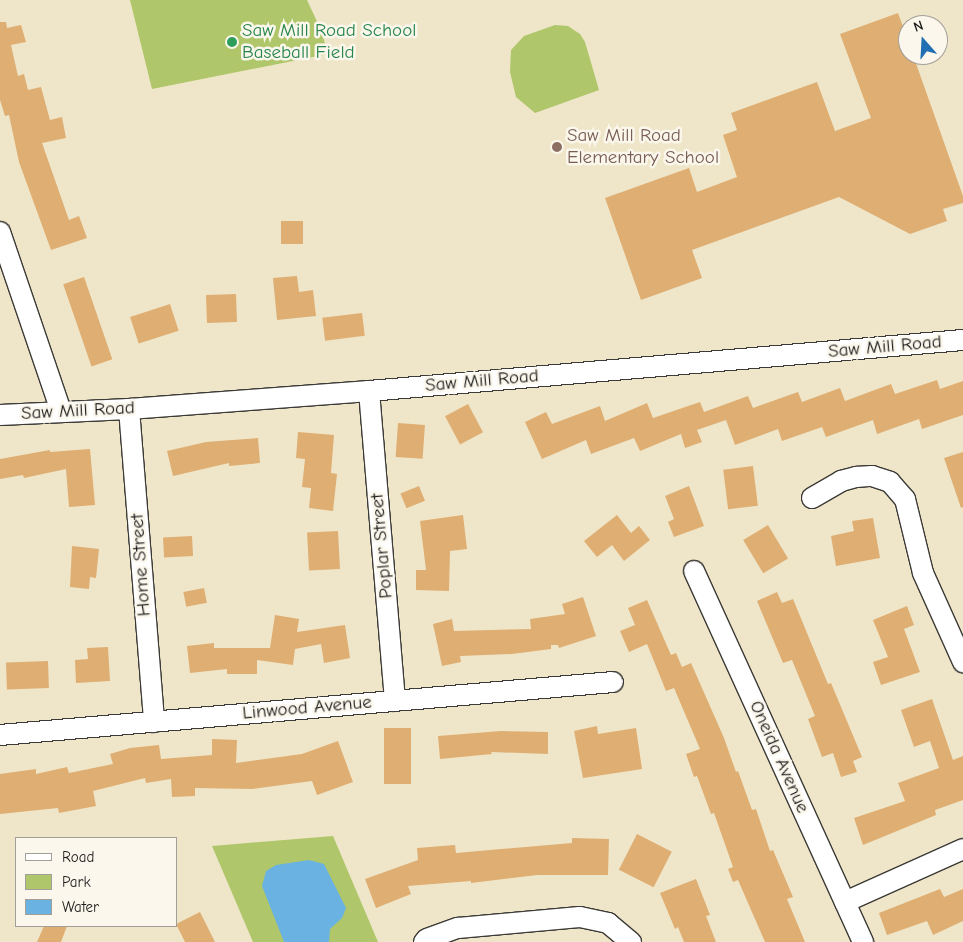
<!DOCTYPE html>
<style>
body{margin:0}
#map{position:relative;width:963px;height:942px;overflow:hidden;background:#efe6c9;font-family:"Comic Neue",sans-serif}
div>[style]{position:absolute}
.green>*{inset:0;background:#afc66a}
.water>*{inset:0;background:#6ab2e2}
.building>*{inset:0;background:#dfae72;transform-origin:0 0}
.roads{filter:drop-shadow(1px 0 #3c3a36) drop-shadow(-1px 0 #3c3a36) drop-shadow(0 1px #3c3a36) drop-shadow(0 -1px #3c3a36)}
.minor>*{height:20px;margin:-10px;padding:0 10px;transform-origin:10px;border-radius:10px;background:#fff}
.dots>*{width:14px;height:14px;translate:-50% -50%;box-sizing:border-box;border:2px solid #fbf7ec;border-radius:50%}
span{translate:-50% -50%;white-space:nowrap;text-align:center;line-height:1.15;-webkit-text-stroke:5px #fbf7ec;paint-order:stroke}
.leisure-label{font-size:19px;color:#27864d}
.left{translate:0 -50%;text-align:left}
.education-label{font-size:19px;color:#785e54}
.street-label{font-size:19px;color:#1c1c1c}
.legend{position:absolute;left:15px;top:837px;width:162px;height:90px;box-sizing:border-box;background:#fbf7ec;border:1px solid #a29f99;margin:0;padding:6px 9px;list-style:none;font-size:15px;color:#1c1c1c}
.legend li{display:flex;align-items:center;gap:10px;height:25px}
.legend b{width:25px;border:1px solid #a29f99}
.north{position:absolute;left:898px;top:15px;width:50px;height:50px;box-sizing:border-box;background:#fbf7ec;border:1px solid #a29f99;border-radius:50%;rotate:341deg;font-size:14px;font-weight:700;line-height:20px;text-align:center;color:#1c1c1c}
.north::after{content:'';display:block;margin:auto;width:18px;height:22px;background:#1f6fb2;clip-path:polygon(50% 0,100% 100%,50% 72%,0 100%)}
</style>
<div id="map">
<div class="green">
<i style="clip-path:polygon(130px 0,307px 0,321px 30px,328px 54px,152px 89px)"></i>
<i style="clip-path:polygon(555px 25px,568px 26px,580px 34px,585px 42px,599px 90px,535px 113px,516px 97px,510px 72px,511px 50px,524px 36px)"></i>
<i style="clip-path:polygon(333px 836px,378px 942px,253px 942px,212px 846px)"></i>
</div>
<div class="water">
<i style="clip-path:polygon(309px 860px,324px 864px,346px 908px,342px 918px,330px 929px,329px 942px,284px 942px,262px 886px,266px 871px,276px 865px)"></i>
</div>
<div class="building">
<i style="clip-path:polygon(898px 13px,908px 40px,908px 55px,913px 55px,963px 196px,963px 203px,943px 209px,947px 221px,910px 234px,839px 197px,692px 250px,702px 278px,641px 300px,605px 198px,689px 168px,697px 192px,737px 177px,723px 135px,737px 130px,731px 113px,817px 82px,835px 131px,871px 118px,840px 34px)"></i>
<i style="clip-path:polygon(0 22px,6px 22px,7px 28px,21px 25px,26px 42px,11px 45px,18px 76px,24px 74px,28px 90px,41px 87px,50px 120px,62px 117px,66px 138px,42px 143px,69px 220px,79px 216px,87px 238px,51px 250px,19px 162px,9px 115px,5px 116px,0 100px)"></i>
<i style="left:281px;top:221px;width:22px;height:23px"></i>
<i style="clip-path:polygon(297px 276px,299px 292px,313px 290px,316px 316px,277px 320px,273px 278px)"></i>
<i style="left:84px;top:277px;width:87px;height:22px;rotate:71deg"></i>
<i style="left:236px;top:294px;width:28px;height:30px;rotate:88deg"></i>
<i style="left:170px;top:304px;width:28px;height:42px;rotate:72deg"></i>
<i style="left:362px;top:313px;width:23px;height:40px;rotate:83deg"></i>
<i style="clip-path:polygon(937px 380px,940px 389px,963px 381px,963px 415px,922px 429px,919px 419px,877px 434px,873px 420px,826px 437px,822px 427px,782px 441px,778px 429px,735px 445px,726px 420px,697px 430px,702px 442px,685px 448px,681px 434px,640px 451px,634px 438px,591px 454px,586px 440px,542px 459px,525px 422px,546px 412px,552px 424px,600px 406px,605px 421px,647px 403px,653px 418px,700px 402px,704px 412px,748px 396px,753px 408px,798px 392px,802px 402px,840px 388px,845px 401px,891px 384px,895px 394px)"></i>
<i style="left:468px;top:404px;width:32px;height:26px;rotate:62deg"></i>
<i style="left:398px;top:423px;width:27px;height:34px;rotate:4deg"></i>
<i style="clip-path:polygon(298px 432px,334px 435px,331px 473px,337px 474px,333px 511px,309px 508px,311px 488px,302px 487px,305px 459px,296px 458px)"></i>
<i style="clip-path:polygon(258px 438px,260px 463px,229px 466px,229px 463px,173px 476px,167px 451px,206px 442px)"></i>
<i style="clip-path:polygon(90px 449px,95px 505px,69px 507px,66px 469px,24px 478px,23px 475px,0 479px,0 459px,50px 450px,50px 452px)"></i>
<i style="clip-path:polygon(963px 452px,963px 507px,961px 508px,944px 458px)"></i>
<i style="left:753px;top:466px;width:40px;height:30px;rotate:83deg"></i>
<i style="left:419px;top:486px;width:16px;height:20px;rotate:68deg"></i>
<i style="clip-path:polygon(689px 486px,704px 526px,674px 537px,668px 522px,674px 519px,665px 496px)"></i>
<i style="clip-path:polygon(463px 515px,467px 549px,450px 551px,449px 591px,416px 590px,416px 570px,426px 570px,420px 521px)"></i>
<i style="clip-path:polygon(617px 515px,631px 533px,639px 526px,650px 540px,624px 561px,612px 545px,597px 557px,584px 541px)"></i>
<i style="clip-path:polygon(873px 518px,880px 558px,836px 566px,831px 536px,854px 531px,852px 521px)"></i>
<i style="left:768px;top:525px;width:39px;height:29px;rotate:59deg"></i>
<i style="left:338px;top:531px;width:38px;height:31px;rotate:87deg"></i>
<i style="left:192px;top:536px;width:20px;height:29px;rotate:87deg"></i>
<i style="clip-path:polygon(72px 546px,99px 549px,96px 578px,90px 577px,89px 589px,70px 587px)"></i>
<i style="left:204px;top:588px;width:15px;height:21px;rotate:79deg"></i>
<i style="clip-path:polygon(777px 592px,782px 603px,793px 599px,828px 684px,831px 683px,862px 757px,853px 761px,857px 772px,841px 777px,833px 753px,822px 757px,808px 719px,815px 716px,792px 660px,783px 663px,757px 601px)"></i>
<i style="clip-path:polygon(583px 597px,596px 636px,559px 648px,558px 645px,551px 645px,551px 649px,512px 654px,460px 656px,461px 662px,442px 666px,433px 624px,452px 619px,454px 631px,531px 629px,530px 619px,565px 614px,562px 604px)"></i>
<i style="clip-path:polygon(647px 600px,671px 655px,676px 653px,682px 667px,691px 663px,724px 738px,736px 772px,738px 771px,752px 810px,756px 809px,770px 851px,773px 850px,793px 897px,787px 899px,805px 942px,765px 942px,738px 880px,733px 882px,728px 869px,733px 867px,714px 813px,711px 814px,697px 776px,694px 777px,686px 754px,700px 749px,674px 688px,666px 691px,647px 644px,629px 652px,620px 631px,635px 625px,628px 608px)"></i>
<i style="clip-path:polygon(907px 606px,914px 625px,904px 629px,920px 672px,881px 685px,873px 662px,888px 657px,873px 620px)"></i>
<i style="clip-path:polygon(275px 615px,299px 619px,297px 632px,345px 625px,350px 658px,324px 663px,321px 644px,295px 649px,293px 665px,257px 660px,257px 674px,227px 674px,227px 669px,190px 673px,187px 646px,214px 643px,214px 648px,270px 648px)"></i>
<i style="clip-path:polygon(108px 647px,110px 681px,76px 683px,75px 660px,88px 659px,87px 648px)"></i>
<i style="left:48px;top:661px;width:27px;height:42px;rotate:88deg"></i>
<i style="clip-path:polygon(932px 699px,953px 760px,963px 756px,963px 800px,935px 810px,936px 815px,863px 845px,854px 818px,905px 801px,898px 783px,939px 768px,930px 741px,914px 747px,901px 710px)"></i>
<i style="clip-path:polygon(597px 726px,598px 734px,636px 728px,642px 769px,583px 778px,574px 731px)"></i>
<i style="left:384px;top:728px;width:27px;height:56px"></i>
<i style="clip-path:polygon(501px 731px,548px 732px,548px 754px,491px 752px,492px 754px,440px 759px,438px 736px)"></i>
<i style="clip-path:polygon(212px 739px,237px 740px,236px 763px,302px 754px,338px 741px,353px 782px,317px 795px,312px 781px,252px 789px,195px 788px,195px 796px,172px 797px,171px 779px,146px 783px,145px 778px,93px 791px,96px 806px,59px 813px,58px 808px,0 814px,0 774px,36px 769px,36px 774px,67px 767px,69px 773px,113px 764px,110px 754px,130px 748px,159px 745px,161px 759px,212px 755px)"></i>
<i style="left:637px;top:834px;width:39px;height:40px;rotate:27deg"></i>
<i style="clip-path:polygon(572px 838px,609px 839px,608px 875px,537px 875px,471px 883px,471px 881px,408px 886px,411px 894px,376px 908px,365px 879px,418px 860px,417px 848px,455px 845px,456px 853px,572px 843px)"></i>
<i style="clip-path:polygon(696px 879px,710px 915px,706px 916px,716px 942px,684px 942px,678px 927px,675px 929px,660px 893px)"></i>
<i style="clip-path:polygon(940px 889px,944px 897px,963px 889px,963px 921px,933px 935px,927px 921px,887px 935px,879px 913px)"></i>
<i style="clip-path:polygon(200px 912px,215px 942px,185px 942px,176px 924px)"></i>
<i style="clip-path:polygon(44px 926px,67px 926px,61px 942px,37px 942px)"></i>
</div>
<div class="roads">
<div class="minor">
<i style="left:0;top:232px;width:189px;rotate:71.2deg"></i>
<i style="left:369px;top:391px;width:311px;rotate:85.2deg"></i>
<i style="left:129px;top:409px;width:314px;rotate:85.4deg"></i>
<i style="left:0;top:415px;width:129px;rotate:-2.7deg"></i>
<i style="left:129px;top:409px;width:241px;rotate:-4.3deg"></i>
<i style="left:369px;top:391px;width:596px;rotate:-4.91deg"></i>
<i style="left:812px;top:498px;width:34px;rotate:-30deg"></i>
<i style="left:841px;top:481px;width:16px;rotate:-15deg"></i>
<i style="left:856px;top:477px;width:16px;rotate:-4deg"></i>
<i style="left:872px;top:476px;width:19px;rotate:18deg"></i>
<i style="left:890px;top:482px;width:23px;rotate:49deg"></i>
<i style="left:905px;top:499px;width:76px;rotate:76.3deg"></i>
<i style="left:923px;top:573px;width:98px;rotate:65.8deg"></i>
<i style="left:694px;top:571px;width:408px;rotate:65.5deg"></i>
<i style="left:0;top:735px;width:615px;rotate:-4.94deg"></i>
<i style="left:845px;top:902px;width:129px;rotate:-24.2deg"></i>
<i style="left:424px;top:942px;width:4px;rotate:-45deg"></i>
<i style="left:427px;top:939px;width:33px;rotate:-20deg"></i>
<i style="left:458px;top:928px;width:122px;rotate:-5.2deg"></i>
<i style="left:580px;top:917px;width:29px;rotate:12deg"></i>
<i style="left:608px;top:923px;width:30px;rotate:40deg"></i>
</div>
</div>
<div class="dots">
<i style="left:232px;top:42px;background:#2e9e5b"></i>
<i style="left:557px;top:147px;background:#8d6e63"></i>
</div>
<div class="leisure-label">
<span class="left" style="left:242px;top:42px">Saw Mill Road School<br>Baseball Field</span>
</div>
<div class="education-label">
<span class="left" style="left:567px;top:147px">Saw Mill Road<br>Elementary School</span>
</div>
<div class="street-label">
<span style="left:885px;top:347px;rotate:-5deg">Saw Mill Road</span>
<span style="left:482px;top:381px;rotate:-5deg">Saw Mill Road</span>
<span style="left:78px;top:411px;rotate:-3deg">Saw Mill Road</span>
<span style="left:382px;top:546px;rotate:-95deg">Poplar Street</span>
<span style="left:141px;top:565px;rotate:-94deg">Home Street</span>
<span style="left:307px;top:708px;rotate:-5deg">Linwood Avenue</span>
<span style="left:779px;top:757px;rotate:66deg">Oneida Avenue</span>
</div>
<ul class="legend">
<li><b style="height:6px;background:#fff"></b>Road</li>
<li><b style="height:14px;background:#afc66a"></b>Park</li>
<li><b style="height:14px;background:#6ab2e2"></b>Water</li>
</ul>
<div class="north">N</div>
</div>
